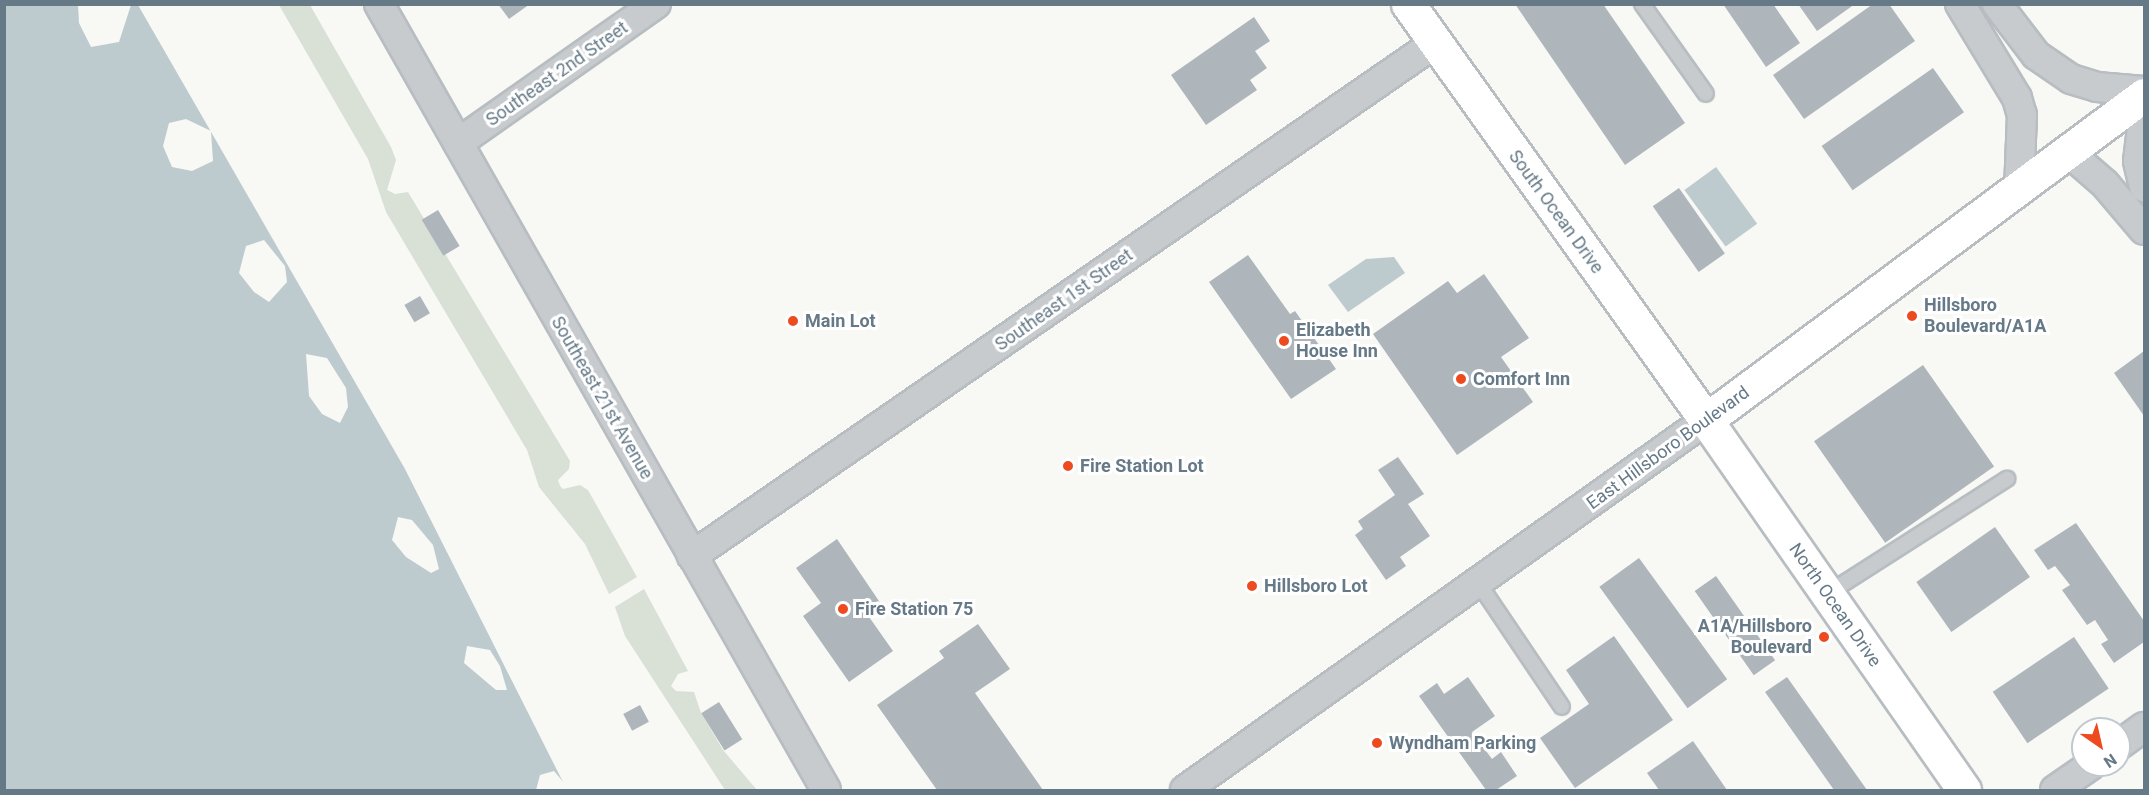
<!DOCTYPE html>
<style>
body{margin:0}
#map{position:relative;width:2149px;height:795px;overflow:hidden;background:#f8f8f5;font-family:Roboto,sans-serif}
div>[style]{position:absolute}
.green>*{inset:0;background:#d9e0d5}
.water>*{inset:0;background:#bdcace;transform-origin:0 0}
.pier>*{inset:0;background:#f8f8f5}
.building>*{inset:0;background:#aeb6bc;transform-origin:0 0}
.roads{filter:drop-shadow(2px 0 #b7bdc1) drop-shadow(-2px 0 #b7bdc1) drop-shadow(0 2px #b7bdc1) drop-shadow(0 -2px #b7bdc1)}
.service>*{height:14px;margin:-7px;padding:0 7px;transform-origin:7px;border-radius:7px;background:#c7cbce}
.minor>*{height:28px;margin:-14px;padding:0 14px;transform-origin:14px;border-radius:14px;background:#c7cbce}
.secondary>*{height:33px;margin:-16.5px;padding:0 16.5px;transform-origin:16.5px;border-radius:16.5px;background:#fff}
.dots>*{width:16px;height:16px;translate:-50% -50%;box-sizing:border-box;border:3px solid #fff;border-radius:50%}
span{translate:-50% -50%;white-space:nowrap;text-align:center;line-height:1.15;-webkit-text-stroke:6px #fff;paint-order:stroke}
.street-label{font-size:18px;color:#657987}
.poi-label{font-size:18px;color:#657987;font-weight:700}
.left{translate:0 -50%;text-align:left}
.right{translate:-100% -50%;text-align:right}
.frame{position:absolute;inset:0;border:6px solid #657987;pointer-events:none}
.north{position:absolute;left:2071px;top:717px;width:60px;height:60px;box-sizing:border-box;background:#fff;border:2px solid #c1c9cf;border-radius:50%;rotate:146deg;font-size:16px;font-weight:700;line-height:24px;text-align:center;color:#657987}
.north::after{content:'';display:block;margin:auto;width:21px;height:27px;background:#ed4a20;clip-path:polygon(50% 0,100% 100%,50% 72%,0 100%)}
</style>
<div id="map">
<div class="green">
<i style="clip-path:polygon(279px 5px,310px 5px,391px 147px,396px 160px,387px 190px,395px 194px,408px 192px,570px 461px,569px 469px,558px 480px,560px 486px,563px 489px,580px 485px,588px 490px,637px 577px,609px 594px,585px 544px,539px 487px,527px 450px,386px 212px,368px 159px)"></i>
<i style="clip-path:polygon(644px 589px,688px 671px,678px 674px,671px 686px,676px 691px,694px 692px,701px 713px,723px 750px,757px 790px,725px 790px,625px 636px,615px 607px)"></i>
</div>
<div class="water">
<i style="clip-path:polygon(5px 5px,138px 5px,405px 469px,567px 790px,5px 790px)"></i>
<i style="left:1716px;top:167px;width:70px;height:39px;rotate:54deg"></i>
<i style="clip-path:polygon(1394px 257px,1405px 273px,1348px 312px,1328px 285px,1366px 259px)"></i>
</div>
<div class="pier">
<i style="clip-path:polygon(78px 5px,131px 5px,119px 42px,91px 47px,79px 23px)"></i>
<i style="clip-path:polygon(186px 119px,211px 131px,213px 161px,192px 171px,172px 167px,163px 146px,169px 123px)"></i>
<i style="clip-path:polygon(264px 240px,285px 266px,287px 282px,269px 302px,254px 292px,239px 273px,246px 246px)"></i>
<i style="clip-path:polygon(306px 354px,327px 358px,346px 388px,348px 407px,340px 423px,322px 414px,309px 396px)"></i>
<i style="clip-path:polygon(398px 517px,412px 520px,433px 545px,439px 569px,431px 573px,406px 557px,392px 540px)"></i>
<i style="clip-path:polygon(467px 646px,490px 650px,500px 666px,507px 690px,496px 690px,464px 663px)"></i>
<i style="clip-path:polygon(554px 771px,570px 790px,536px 790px,540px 775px)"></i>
</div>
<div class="building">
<i style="clip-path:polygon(498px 4px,530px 4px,509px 19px)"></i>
<i style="clip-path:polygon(1515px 4px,1603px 4px,1685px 123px,1625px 165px)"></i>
<i style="clip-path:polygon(1723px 4px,1773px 4px,1800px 43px,1766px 67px)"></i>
<i style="clip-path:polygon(1798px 4px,1855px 4px,1817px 31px)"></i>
<i style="clip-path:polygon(1873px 4px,1889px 4px,1915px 41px,1804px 119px,1773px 75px)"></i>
<i style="clip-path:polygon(1254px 17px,1270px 41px,1255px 51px,1267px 68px,1250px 80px,1257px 90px,1206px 125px,1171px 75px)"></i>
<i style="left:1933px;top:68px;width:54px;height:136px;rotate:55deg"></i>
<i style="left:1679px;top:188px;width:80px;height:32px;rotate:55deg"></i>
<i style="left:438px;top:210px;width:42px;height:19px;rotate:59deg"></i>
<i style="clip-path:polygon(1248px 255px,1290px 314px,1295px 311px,1336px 369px,1291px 399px,1209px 282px)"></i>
<i style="clip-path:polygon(1484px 274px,1529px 338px,1501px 357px,1533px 402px,1457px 455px,1373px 334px,1448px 281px,1457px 293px)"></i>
<i style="left:420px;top:296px;width:20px;height:18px;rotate:60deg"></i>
<i style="clip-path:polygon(2144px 351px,2144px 416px,2114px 373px)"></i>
<i style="left:1923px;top:365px;width:124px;height:133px;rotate:55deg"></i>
<i style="clip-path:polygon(1398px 457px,1424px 494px,1408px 504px,1430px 536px,1400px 557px,1406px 566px,1386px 580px,1355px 535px,1363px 529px,1358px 521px,1395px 495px,1378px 470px)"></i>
<i style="clip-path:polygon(2076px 523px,2144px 621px,2144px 642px,2114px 663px,2101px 644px,2108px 640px,2095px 620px,2087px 625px,2062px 590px,2070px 585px,2055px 566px,2048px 570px,2034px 550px)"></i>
<i style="left:1995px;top:527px;width:61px;height:96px;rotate:55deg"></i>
<i style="clip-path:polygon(837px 539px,881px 604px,867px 614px,893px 651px,849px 682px,803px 616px,821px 603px,796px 568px)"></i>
<i style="left:1639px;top:558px;width:150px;height:49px;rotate:54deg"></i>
<i style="left:1716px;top:576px;width:103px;height:26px;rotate:55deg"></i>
<i style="clip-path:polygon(978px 624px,1010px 669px,975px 693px,1043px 790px,937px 790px,877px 705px,944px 658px,939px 651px)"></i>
<i style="clip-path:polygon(1614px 636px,1673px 720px,1575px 788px,1540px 738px,1589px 704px,1566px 670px)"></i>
<i style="left:2074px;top:637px;width:62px;height:98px;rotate:56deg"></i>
<i style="clip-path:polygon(1468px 677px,1495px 716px,1472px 732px,1492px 759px,1501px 752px,1517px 776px,1496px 790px,1486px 790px,1419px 696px,1437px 683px,1444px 694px)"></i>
<i style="clip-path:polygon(1787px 677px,1867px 790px,1834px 790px,1765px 692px)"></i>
<i style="left:719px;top:702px;width:44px;height:21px;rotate:58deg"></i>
<i style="left:640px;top:705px;width:19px;height:19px;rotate:62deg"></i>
<i style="clip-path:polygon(1693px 741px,1727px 790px,1659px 790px,1647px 773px)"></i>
</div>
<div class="roads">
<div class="service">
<i style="left:1642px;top:4px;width:110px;rotate:54.6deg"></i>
<i style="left:1479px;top:584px;width:148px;rotate:56deg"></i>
<i style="left:1827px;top:594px;width:214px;rotate:-32.6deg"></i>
</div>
<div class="minor">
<i style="left:379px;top:4px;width:904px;rotate:60.37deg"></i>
<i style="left:1960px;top:4px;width:110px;rotate:58.8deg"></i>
<i style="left:2017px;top:98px;width:18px;rotate:74deg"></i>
<i style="left:2022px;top:115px;width:76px;rotate:92.3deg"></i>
<i style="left:1997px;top:4px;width:64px;rotate:52.6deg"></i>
<i style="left:2036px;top:55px;width:42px;rotate:34.4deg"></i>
<i style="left:2071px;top:79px;width:27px;rotate:17deg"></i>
<i style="left:2097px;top:87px;width:47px;rotate:4.9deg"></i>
<i style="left:2144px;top:111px;width:50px;rotate:96.8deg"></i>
<i style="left:2138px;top:161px;width:27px;rotate:77deg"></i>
<i style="left:458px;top:143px;width:242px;rotate:-35.1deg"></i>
<i style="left:2067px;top:151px;width:50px;rotate:41deg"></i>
<i style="left:2105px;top:184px;width:60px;rotate:49.7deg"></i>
<i style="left:692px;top:556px;width:903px;rotate:-34.62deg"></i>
<i style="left:2119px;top:745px;width:31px;rotate:-36deg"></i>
<i style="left:1185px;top:790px;width:639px;rotate:-35.38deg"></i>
<i style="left:2055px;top:790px;width:44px;rotate:-34.8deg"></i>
</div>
<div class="secondary">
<i style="left:1408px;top:4px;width:512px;rotate:54.38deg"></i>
<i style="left:1706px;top:420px;width:451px;rotate:55.1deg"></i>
<i style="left:1706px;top:420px;width:545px;rotate:-36.58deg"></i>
</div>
</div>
<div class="dots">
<i style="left:1912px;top:316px;background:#ed4a20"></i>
<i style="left:793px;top:321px;background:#ed4a20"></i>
<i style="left:1284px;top:341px;background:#ed4a20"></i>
<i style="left:1461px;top:379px;background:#ed4a20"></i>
<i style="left:1068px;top:466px;background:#ed4a20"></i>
<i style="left:1252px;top:586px;background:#ed4a20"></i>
<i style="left:843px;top:609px;background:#ed4a20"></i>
<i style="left:1824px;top:637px;background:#ed4a20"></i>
<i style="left:1377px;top:743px;background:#ed4a20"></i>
</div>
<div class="street-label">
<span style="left:557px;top:74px;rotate:-35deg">Southeast 2nd Street</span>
<span style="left:1556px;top:212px;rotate:54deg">South Ocean Drive</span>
<span style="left:1064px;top:300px;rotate:-35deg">Southeast 1st Street</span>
<span style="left:602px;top:398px;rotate:60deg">Southeast 21st Avenue</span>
<span style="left:1668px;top:448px;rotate:-36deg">East Hillsboro Boulevard</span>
<span style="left:1835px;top:605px;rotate:55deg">North Ocean Drive</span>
</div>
<div class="poi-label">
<span class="left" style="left:1924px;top:316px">Hillsboro<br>Boulevard/A1A</span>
<span class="left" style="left:805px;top:321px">Main Lot</span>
<span class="left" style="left:1296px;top:341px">Elizabeth<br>House Inn</span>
<span class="left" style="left:1473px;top:379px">Comfort Inn</span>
<span class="left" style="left:1080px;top:466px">Fire Station Lot</span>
<span class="left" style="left:1264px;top:586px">Hillsboro Lot</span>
<span class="left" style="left:855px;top:609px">Fire Station 75</span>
<span class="right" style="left:1812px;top:637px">A1A/Hillsboro<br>Boulevard</span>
<span class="left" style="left:1389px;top:743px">Wyndham Parking</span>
</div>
<div class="frame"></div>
<div class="north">N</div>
</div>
